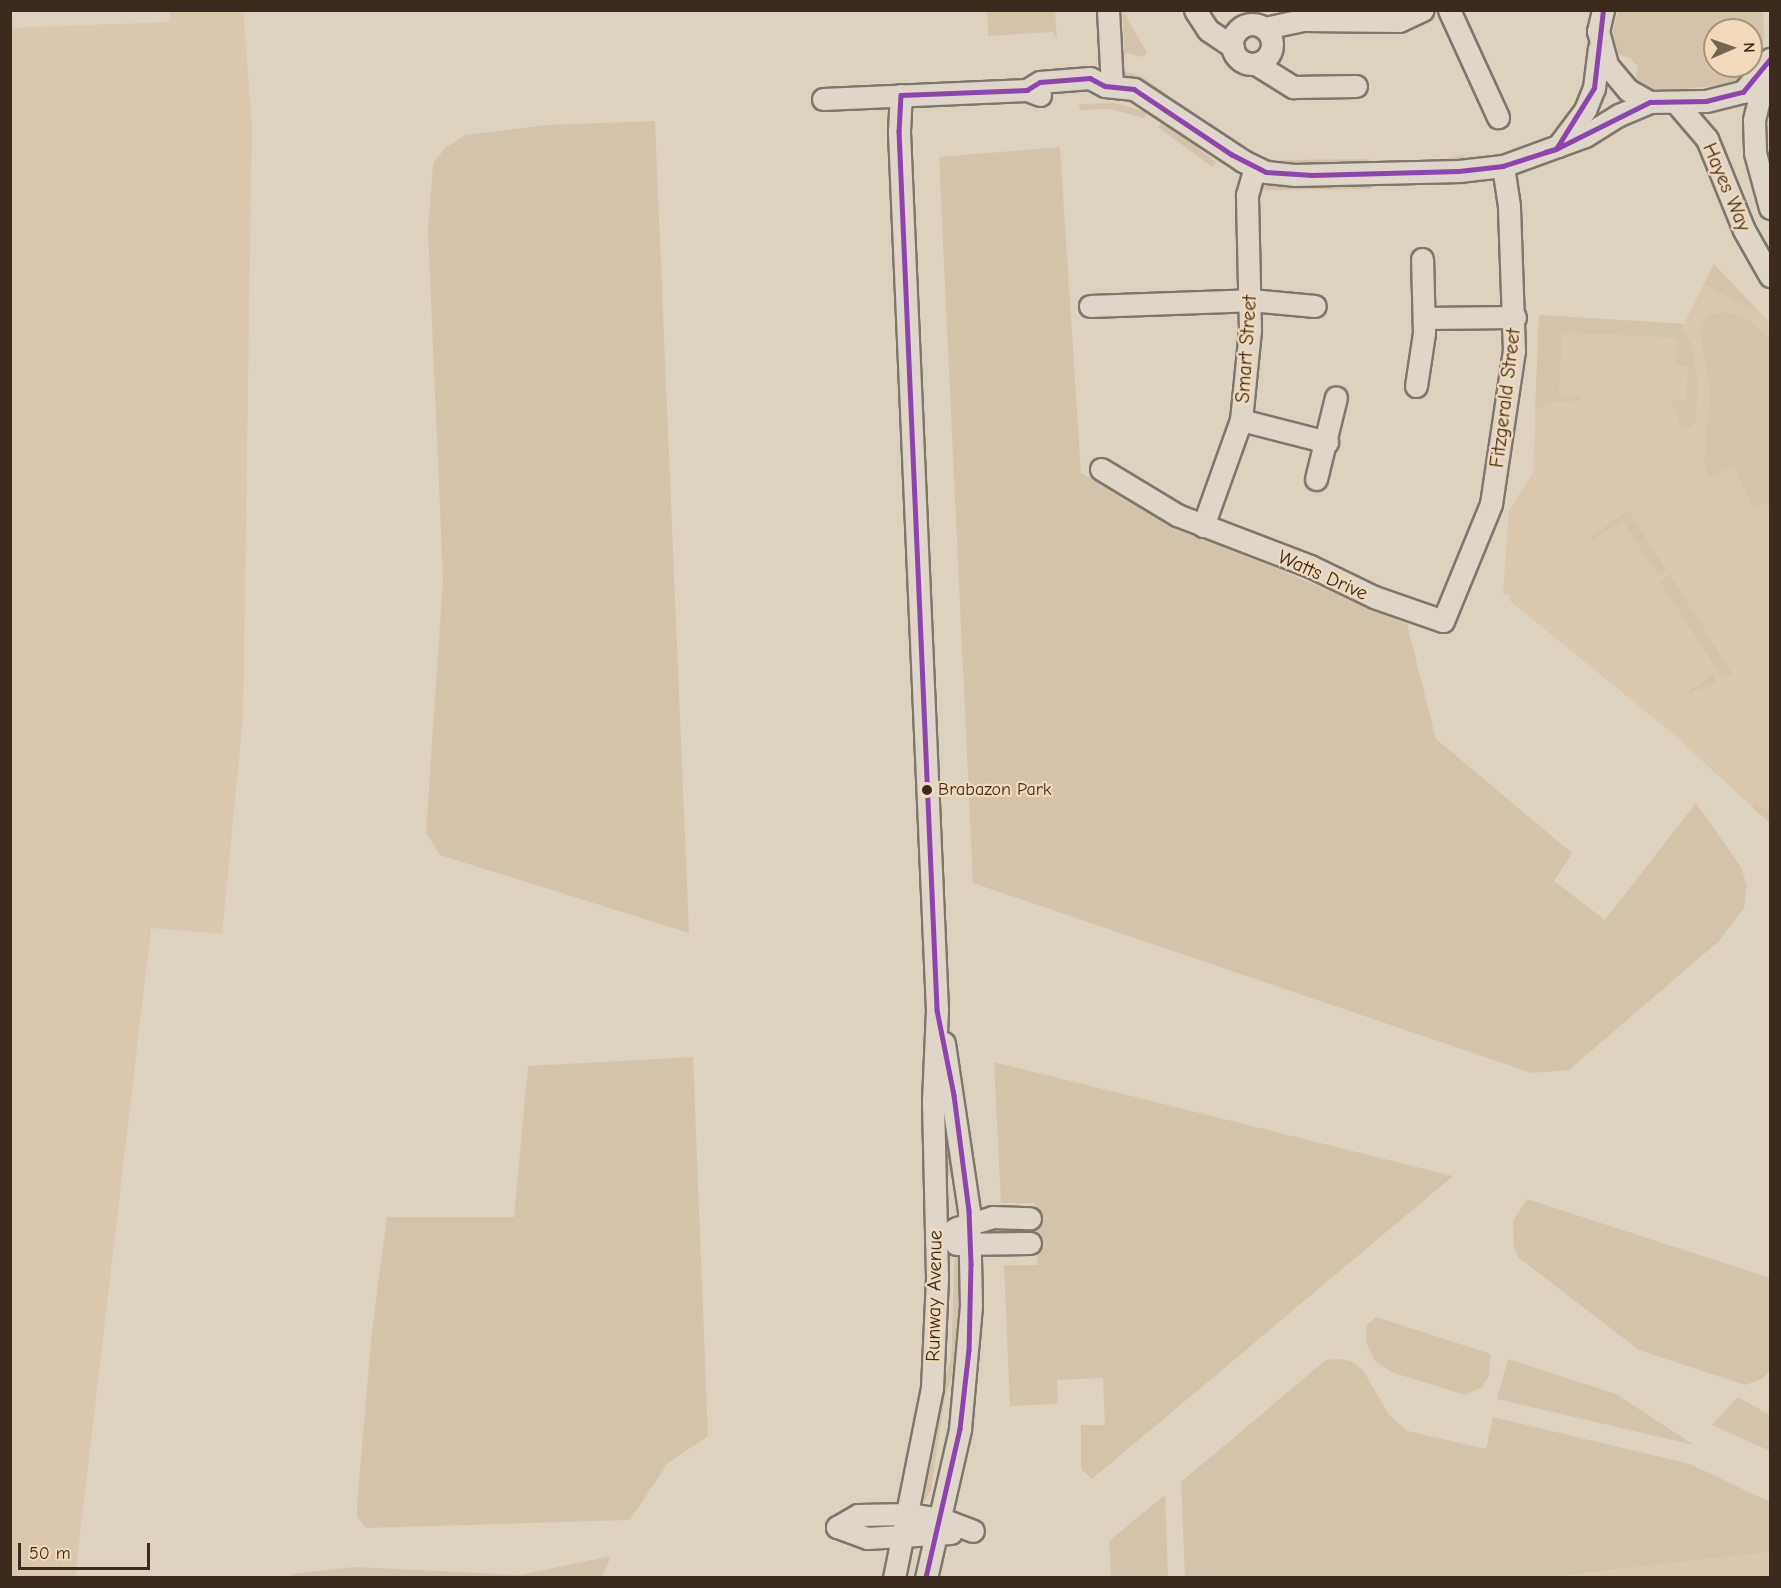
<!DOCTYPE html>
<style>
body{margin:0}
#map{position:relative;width:1781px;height:1588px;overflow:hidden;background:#ddd1c0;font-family:"Comic Neue",sans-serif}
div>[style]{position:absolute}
.built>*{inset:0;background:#d9c7af}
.green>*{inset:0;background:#d4c3ab;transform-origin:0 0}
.roads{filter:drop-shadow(2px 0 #7f766c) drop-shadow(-2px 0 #7f766c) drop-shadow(0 2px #7f766c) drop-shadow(0 -2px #7f766c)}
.minor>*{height:21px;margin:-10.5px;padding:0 10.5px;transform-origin:10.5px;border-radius:10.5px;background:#dfd6c9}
.minor>.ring{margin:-10.5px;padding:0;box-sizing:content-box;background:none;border:21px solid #dfd6c9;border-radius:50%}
.bus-1>*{height:4.5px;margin:-2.25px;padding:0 2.25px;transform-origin:2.25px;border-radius:2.25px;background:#8e44ad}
.dots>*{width:16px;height:16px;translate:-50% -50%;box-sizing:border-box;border:3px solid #f1dab9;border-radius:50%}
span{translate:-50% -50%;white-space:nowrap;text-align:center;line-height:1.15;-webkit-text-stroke:4.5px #f1dab9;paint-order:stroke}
.bus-label{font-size:18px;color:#3b2a1e}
.left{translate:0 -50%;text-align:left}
.street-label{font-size:20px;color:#3b2a1e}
.frame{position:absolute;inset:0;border:12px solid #3b2a1e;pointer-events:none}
.north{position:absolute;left:1703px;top:18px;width:60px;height:60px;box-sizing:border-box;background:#f1dab9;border:2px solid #a8947b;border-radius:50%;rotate:88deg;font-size:16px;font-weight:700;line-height:24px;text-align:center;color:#3b2a1e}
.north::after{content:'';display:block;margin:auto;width:21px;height:27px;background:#746457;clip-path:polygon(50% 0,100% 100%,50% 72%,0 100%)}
.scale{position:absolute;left:18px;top:1543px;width:132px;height:27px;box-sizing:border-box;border:3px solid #3b2a1e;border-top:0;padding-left:8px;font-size:18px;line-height:21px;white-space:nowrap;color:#3b2a1e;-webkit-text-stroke:4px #f1dab9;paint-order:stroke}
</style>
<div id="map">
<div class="built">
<i style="clip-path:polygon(170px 11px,243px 11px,252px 124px,243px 718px,222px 934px,151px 928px,75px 1577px,11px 1577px,11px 28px,170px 22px)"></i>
<i style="clip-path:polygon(1714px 264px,1770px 323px,1770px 823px,1672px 733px,1509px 600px,1510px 596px,1503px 594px,1509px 510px,1533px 473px,1539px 315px,1684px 324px)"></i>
<i style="clip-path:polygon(1770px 1552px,1770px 1577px,1559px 1577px)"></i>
</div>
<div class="green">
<i style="clip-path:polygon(987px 11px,1055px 11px,1057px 40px,1053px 32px,988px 36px)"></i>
<i style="clip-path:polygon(1123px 11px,1147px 53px,1143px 57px,1124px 52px)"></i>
<i style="clip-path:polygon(evenodd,1618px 11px,1763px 11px,1764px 40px,1749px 71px,1728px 85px,1656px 91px,1636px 80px,1638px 67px,1630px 58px,1617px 54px,1613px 31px,1618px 11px,1715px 30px,1751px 30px,1751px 66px,1715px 66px,1715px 30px)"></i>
<i style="clip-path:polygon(1115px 69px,1141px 76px,1164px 92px,1161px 97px,1120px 76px)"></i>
<i style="clip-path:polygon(1113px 103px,1122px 105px,1148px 112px,1144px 118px,1110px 109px,1080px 110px,1079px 104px)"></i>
<i style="clip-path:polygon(1178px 103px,1252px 154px,1275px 160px,1369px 159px,1369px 164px,1294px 166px,1257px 160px,1173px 107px)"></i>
<i style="clip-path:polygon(655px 121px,689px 933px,440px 855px,426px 832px,443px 579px,428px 230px,433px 164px,445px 148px,465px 135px,546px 125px)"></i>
<i style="clip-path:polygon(1163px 121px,1216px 162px,1212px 167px,1158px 127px)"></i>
<i style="clip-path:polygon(1060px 147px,1081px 473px,1195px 534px,1407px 624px,1436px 739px,1572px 853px,1554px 881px,1605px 920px,1696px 803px,1741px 867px,1747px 886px,1744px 908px,1718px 942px,1569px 1070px,1532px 1073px,973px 883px,939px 157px)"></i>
<i style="left:1464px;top:155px;width:5px;height:79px;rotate:79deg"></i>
<i style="left:1467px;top:179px;width:6px;height:81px;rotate:90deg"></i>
<i style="clip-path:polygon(1370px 184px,1371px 189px,1252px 190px,1261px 186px)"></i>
<i style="clip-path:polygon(1714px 264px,1760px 313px,1704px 284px)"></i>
<i style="clip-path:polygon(1723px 312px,1746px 318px,1770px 340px,1770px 510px,1767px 502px,1753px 508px,1734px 466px,1709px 477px,1704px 464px,1710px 388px,1700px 330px,1707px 317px)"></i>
<i style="clip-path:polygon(1539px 315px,1684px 324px,1682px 328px,1691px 344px,1698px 379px,1696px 423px,1687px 429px,1681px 427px,1671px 401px,1686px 400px,1688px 366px,1676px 365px,1677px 338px,1562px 332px,1559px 395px,1581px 396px,1578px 401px,1550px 402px,1535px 410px)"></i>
<i style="clip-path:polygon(1628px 510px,1667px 571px,1658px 576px,1623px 521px,1593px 540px,1591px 537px)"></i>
<i style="clip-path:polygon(1670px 575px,1732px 673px,1732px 674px,1722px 678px,1660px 581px)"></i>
<i style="clip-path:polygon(1713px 675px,1717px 681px,1690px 694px,1688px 691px)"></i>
<i style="clip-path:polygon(1756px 802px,1770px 814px,1770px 823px,1751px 807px)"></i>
<i style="clip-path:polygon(693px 1057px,708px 1436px,668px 1463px,630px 1520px,366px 1528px,357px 1517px,357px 1505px,372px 1330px,387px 1217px,514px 1217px,528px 1066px)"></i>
<i style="clip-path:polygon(994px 1062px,1453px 1176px,1092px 1479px,1081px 1469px,1081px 1425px,1105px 1425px,1103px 1378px,1057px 1380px,1058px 1404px,1010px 1406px,1004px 1265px,1038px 1265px,1035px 1203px,1001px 1203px)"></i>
<i style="clip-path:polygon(940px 1088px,944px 1111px,952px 1175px,942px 1176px)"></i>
<i style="clip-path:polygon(1527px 1199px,1770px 1278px,1770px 1370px,1762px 1379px,1745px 1385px,1639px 1350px,1519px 1258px,1514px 1247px,1513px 1221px)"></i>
<i style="clip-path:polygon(955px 1253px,959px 1253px,959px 1274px,957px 1361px,945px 1396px,931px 1490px,924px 1502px,921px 1501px,937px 1399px,951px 1359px)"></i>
<i style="clip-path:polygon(1376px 1317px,1491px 1354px,1489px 1376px,1482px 1387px,1465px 1395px,1391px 1372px,1375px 1361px,1366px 1342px,1367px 1325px)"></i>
<i style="clip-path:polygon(1338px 1359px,1351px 1361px,1363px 1370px,1389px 1415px,1408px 1431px,1486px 1449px,1493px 1417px,1690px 1464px,1770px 1502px,1770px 1552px,1545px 1578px,1185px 1577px,1181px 1482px,1326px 1360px)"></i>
<i style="clip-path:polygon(1508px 1359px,1616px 1394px,1694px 1445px,1497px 1399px)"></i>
<i style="clip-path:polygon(1738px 1397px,1770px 1415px,1770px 1451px,1712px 1425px)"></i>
<i style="clip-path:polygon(1165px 1495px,1168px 1577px,1111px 1577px,1109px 1541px)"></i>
<i style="clip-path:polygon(611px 1556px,602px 1577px,292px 1577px,292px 1574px,354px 1567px,520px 1575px)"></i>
</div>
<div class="roads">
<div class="minor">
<i style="left:1108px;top:10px;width:76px;rotate:87deg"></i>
<i style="left:1195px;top:10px;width:24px;rotate:57deg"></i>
<i style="left:1208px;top:30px;width:30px;rotate:34deg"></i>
<i style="left:1449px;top:10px;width:118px;rotate:65.4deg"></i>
<i style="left:1603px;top:10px;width:22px;rotate:103deg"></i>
<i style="left:1598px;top:31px;width:35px;rotate:75deg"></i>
<i style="left:1607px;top:65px;width:33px;rotate:50deg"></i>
<i style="left:1628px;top:90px;width:25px;rotate:29deg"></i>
<i style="left:1650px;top:102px;width:56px;rotate:-1deg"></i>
<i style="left:1706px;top:101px;width:38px;rotate:-14deg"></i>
<i style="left:1743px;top:92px;width:43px;rotate:-50.7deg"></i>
<i class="ring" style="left:1232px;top:24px;width:19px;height:19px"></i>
<i style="left:1265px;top:28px;width:39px;rotate:-12deg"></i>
<i style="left:1303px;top:20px;width:96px;rotate:0.6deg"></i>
<i style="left:1399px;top:21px;width:26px;rotate:-25deg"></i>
<i style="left:1256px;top:64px;width:44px;rotate:31.9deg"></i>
<i style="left:1293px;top:87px;width:63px;rotate:-0.9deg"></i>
<i style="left:1766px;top:71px;width:50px;rotate:103.8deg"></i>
<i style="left:1754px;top:120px;width:33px;rotate:88deg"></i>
<i style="left:1755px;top:153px;width:57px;rotate:74.7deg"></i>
<i style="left:1027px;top:90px;width:15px;rotate:-32deg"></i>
<i style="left:1040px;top:82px;width:50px;rotate:-4.6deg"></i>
<i style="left:1090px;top:78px;width:17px;rotate:28deg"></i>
<i style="left:1105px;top:86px;width:29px;rotate:6deg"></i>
<i style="left:1134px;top:89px;width:131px;rotate:33.4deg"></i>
<i style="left:1243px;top:161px;width:25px;rotate:26deg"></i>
<i style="left:1266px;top:172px;width:28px;rotate:6deg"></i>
<i style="left:1294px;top:175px;width:165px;rotate:-1.4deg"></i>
<i style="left:1459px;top:171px;width:44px;rotate:-6.5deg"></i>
<i style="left:1503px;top:166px;width:87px;rotate:-20.1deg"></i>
<i style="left:1585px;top:136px;width:40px;rotate:-32deg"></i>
<i style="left:1619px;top:115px;width:34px;rotate:-23deg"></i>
<i style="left:823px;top:99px;width:204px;rotate:-2.5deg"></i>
<i style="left:1027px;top:90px;width:14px;rotate:21deg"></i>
<i style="left:1677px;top:104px;width:46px;rotate:49.4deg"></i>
<i style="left:1707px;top:139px;width:98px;rotate:67.9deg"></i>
<i style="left:1744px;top:230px;width:53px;rotate:60.5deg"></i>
<i style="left:1558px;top:146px;width:45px;rotate:-53.1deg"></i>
<i style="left:1585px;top:110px;width:24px;rotate:-68deg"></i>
<i style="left:1594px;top:88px;width:40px;rotate:-82.9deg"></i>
<i style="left:1090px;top:306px;width:160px;rotate:-2.1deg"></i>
<i style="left:1250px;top:300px;width:65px;rotate:5.3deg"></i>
<i style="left:1424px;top:318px;width:91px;rotate:-0.6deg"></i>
<i style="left:1416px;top:386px;width:54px;rotate:-81.4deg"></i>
<i style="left:1424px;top:333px;width:74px;rotate:-91.5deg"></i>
<i style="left:1241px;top:420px;width:89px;rotate:14.3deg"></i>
<i style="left:1101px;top:469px;width:89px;rotate:31.2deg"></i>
<i style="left:1177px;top:515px;width:142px;rotate:21deg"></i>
<i style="left:1310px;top:566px;width:71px;rotate:25.8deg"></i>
<i style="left:1374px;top:597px;width:73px;rotate:19.2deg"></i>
<i style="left:1443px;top:621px;width:126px;rotate:-67.7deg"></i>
<i style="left:1491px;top:504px;width:155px;rotate:-81.5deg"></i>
<i style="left:1514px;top:351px;width:145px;rotate:-92deg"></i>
<i style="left:1509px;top:206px;width:40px;rotate:-98.5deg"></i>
<i style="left:1316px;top:479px;width:84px;rotate:-76.3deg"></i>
<i style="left:1203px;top:526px;width:113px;rotate:-70.3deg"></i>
<i style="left:1241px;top:420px;width:90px;rotate:-84.3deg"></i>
<i style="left:1250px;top:330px;width:135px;rotate:-91.3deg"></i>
<i style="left:1247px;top:195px;width:29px;rotate:-74deg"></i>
<i style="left:936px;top:1241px;width:25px;rotate:-32deg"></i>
<i style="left:957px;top:1228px;width:37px;rotate:-17deg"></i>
<i style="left:992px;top:1217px;width:38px;rotate:2deg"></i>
<i style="left:956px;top:1244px;width:74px;rotate:-0.8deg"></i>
<i style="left:837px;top:1527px;width:24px;rotate:-30deg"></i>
<i style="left:858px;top:1515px;width:51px;rotate:-1.1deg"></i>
<i style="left:909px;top:1514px;width:33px;rotate:9deg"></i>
<i style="left:942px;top:1519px;width:33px;rotate:21deg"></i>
<i style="left:837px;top:1527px;width:32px;rotate:20deg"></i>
<i style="left:867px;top:1538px;width:84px;rotate:-3.4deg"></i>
<i style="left:894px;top:1578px;width:194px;rotate:-78.7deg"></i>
<i style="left:932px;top:1388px;width:111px;rotate:-87.4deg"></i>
<i style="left:937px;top:1277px;width:176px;rotate:-91.3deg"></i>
<i style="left:933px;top:1101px;width:91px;rotate:-87.5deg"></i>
<i style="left:937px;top:1010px;width:880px;rotate:-92.48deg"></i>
<i style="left:899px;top:131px;width:36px;rotate:-87deg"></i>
<i style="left:926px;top:1578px;width:153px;rotate:-77.1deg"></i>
<i style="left:960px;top:1429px;width:123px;rotate:-84.9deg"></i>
<i style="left:971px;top:1306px;width:95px;rotate:-91.2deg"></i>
<i style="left:969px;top:1211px;width:170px;rotate:-98.5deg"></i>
</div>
</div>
<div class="bus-1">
<i style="left:901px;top:95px;width:36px;rotate:93deg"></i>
<i style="left:899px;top:131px;width:880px;rotate:87.52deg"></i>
<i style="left:937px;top:1010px;width:87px;rotate:78.7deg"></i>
<i style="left:954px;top:1095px;width:117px;rotate:82.6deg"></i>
<i style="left:969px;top:1211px;width:53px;rotate:87.8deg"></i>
<i style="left:971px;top:1264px;width:86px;rotate:91.3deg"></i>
<i style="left:969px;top:1350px;width:80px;rotate:96.5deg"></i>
<i style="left:960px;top:1429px;width:153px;rotate:102.9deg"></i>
<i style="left:901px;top:95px;width:126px;rotate:-2.3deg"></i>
<i style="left:1027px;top:90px;width:15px;rotate:-32deg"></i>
<i style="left:1040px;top:82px;width:50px;rotate:-4.6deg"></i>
<i style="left:1090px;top:78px;width:17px;rotate:28deg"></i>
<i style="left:1105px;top:86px;width:29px;rotate:6deg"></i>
<i style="left:1134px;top:89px;width:117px;rotate:33.8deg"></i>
<i style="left:1231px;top:154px;width:39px;rotate:27deg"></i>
<i style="left:1266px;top:172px;width:46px;rotate:3.7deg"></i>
<i style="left:1312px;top:175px;width:147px;rotate:-1.6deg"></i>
<i style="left:1459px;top:171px;width:44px;rotate:-6.5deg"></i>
<i style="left:1503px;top:166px;width:56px;rotate:-17.8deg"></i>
<i style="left:1556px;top:149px;width:105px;rotate:-26.6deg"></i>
<i style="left:1650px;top:102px;width:56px;rotate:-1deg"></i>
<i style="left:1706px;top:101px;width:38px;rotate:-14deg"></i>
<i style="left:1743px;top:92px;width:43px;rotate:-50.7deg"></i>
<i style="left:1545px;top:152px;width:11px;rotate:-15deg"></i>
<i style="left:1556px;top:149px;width:72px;rotate:-58.1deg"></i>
<i style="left:1594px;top:88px;width:79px;rotate:-83.4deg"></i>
</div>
<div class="dots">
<i style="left:927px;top:790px;background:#3b2a1e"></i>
</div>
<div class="bus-label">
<span class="left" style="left:938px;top:790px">Brabazon Park</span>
</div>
<div class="street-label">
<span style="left:1727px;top:187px;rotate:67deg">Hayes Way</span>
<span style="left:1246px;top:349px;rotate:-86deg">Smart Street</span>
<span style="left:1505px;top:398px;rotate:-83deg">Fitzgerald Street</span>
<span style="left:1323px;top:575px;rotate:24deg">Watts Drive</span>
<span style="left:934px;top:1296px;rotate:-89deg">Runway Avenue</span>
</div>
<div class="frame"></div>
<div class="north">N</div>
<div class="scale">50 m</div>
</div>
